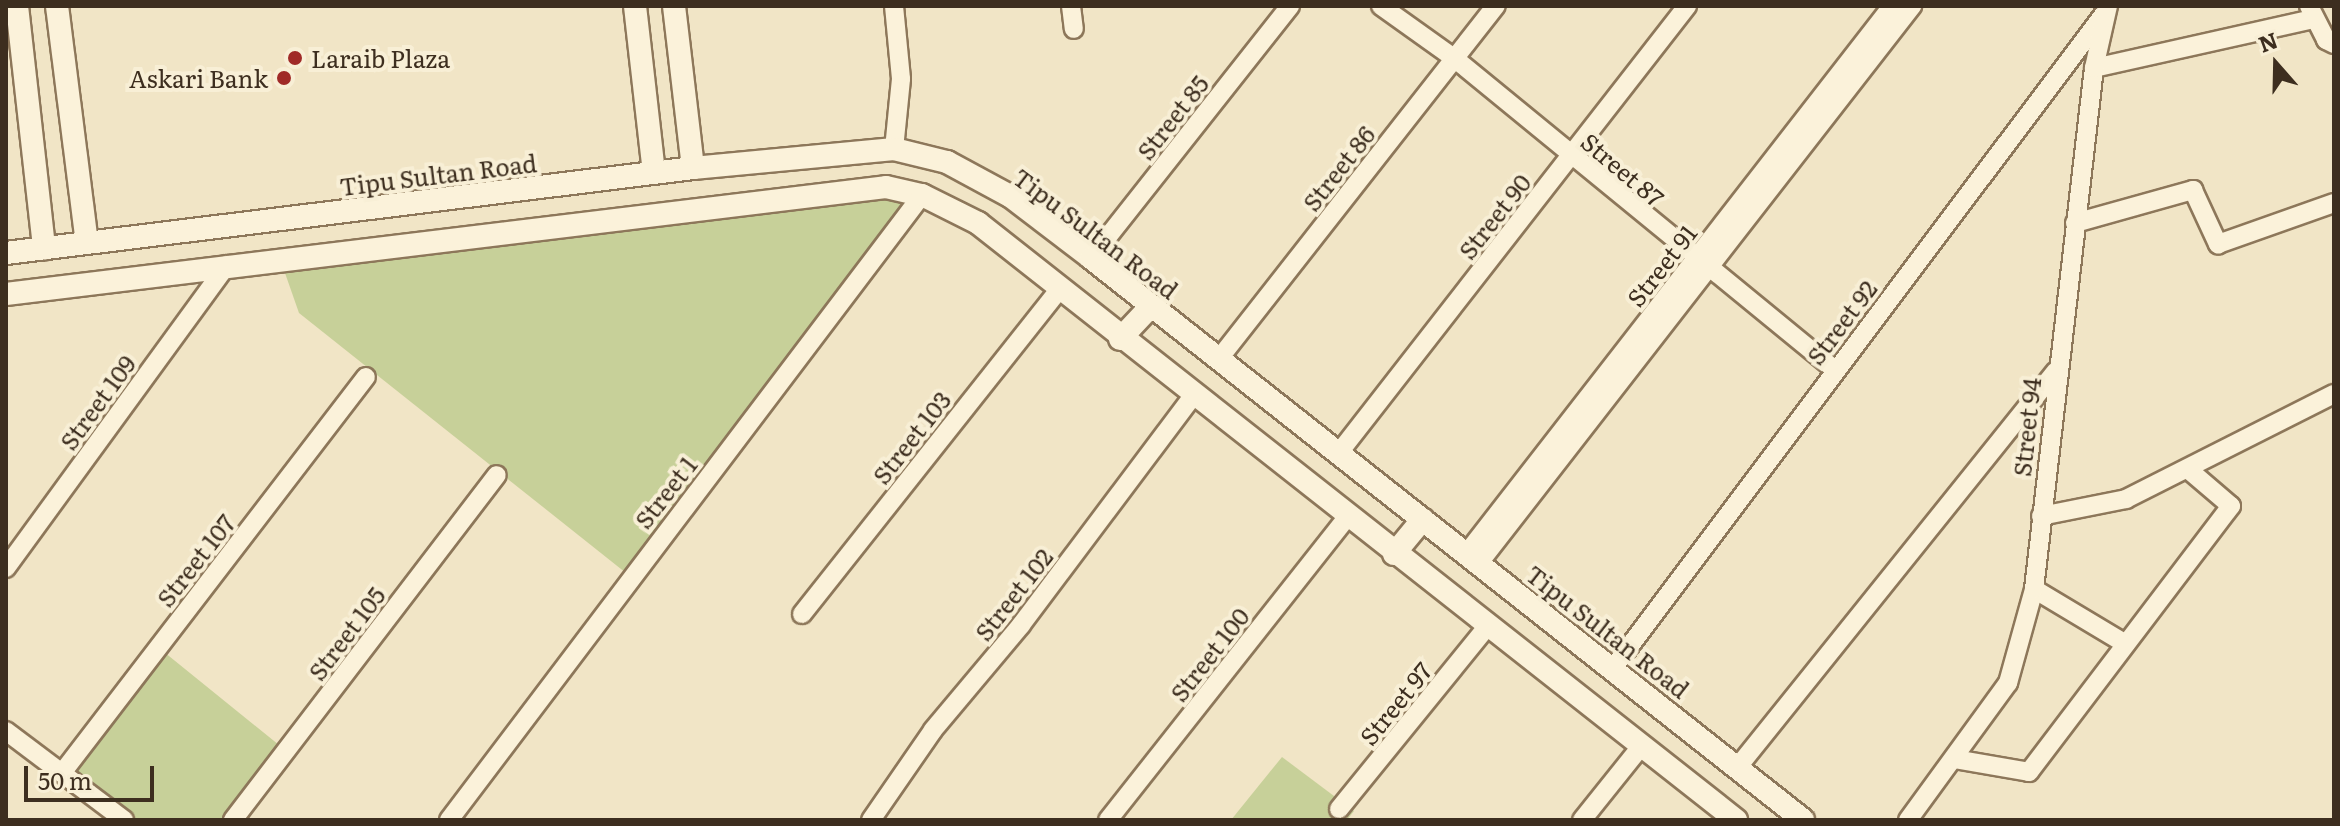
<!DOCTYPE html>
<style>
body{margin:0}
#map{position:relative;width:2340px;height:826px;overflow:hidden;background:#f1e5c6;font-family:Literata,serif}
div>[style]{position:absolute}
.green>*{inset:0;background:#c7d099}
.roads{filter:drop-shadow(2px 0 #8d775a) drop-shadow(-2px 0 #8d775a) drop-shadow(0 2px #8d775a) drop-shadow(0 -2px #8d775a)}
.minor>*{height:18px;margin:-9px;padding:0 9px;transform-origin:9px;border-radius:9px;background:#fbf2da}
.tertiary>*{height:22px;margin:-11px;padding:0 11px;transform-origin:11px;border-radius:11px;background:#fbf2da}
.dots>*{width:22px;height:22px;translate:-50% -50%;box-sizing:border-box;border:4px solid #f8efd6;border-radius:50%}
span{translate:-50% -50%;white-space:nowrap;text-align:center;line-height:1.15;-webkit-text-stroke:8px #f8efd6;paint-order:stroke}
.poi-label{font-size:24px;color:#3d2e1f}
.left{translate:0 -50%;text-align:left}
.right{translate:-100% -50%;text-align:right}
.street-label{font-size:24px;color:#3d2e1f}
.frame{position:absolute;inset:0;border:8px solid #3d2e1f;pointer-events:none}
.north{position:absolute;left:2236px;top:24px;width:80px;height:80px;-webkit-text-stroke:6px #f8efd6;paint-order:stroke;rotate:340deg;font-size:22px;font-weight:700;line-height:32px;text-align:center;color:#3d2e1f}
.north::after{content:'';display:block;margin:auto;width:28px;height:36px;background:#3d2e1f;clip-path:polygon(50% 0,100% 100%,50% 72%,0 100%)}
.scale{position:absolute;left:24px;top:766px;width:130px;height:36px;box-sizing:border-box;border:4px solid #3d2e1f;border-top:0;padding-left:10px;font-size:24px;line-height:28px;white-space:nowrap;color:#3d2e1f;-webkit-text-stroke:6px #f8efd6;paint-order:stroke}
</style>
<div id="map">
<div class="green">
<i style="clip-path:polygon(882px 194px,912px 198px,626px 573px,299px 313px,285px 273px)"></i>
<i style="clip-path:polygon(164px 652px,279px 745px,223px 820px,133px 820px,69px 771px)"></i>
<i style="clip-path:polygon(1282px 757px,1354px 811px,1347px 820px,1231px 820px)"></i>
</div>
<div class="roads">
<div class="minor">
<i style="left:894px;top:6px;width:73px;rotate:84.5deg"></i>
<i style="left:901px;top:79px;width:70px;rotate:95.7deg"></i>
<i style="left:1071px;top:6px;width:23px;rotate:83deg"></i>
<i style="left:1381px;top:6px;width:90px;rotate:35.5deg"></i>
<i style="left:1454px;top:58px;width:492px;rotate:39.3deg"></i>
<i style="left:2309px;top:6px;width:38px;rotate:63deg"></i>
<i style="left:2326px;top:40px;width:9px;rotate:27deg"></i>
<i style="left:2094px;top:68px;width:224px;rotate:-12.6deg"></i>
<i style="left:2075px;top:223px;width:123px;rotate:-15.6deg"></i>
<i style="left:2193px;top:190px;width:60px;rotate:65.2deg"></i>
<i style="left:2218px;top:244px;width:123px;rotate:-19.5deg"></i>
<i style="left:1091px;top:258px;width:321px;rotate:-51.7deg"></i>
<i style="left:1218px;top:360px;width:450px;rotate:-51.9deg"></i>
<i style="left:1338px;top:454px;width:568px;rotate:-52.08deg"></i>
<i style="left:2041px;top:516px;width:87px;rotate:-11.3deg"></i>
<i style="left:2126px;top:499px;width:233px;rotate:-26.8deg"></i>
<i style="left:1467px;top:553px;width:693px;rotate:-52.15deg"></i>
<i style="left:1479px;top:563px;width:706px;rotate:-52.14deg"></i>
<i style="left:6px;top:568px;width:375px;rotate:-53.9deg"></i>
<i style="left:2034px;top:589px;width:107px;rotate:30.9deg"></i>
<i style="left:802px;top:614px;width:412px;rotate:-51.6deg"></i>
<i style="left:1614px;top:667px;width:816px;rotate:-53.12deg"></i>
<i style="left:6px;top:731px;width:148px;rotate:37deg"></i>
<i style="left:1954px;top:759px;width:76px;rotate:9.8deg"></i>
<i style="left:2029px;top:772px;width:334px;rotate:-52.8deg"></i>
<i style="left:2231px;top:506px;width:54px;rotate:-139.5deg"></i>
<i style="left:1737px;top:768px;width:509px;rotate:-51.22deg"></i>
<i style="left:62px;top:773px;width:499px;rotate:-52.5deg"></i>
<i style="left:1339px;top:809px;width:235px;rotate:-50.9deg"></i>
<i style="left:233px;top:820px;width:434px;rotate:-52.6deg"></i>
<i style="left:449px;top:820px;width:784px;rotate:-52.88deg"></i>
<i style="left:871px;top:820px;width:109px;rotate:-55.4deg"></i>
<i style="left:933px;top:730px;width:137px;rotate:-50deg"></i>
<i style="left:1021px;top:625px;width:285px;rotate:-53.1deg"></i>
<i style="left:1108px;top:820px;width:386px;rotate:-51.7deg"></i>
<i style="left:1582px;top:820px;width:96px;rotate:-51.3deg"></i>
<i style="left:1908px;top:820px;width:170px;rotate:-53.9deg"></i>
<i style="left:2008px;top:683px;width:98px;rotate:-74.5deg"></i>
<i style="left:2034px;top:589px;width:524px;rotate:-83.43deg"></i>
<i style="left:2094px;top:68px;width:64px;rotate:-77.3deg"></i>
</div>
<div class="tertiary">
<i style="left:17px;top:6px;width:244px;rotate:83.6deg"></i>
<i style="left:57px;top:6px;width:238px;rotate:82.8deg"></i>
<i style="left:635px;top:6px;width:167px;rotate:83.5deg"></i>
<i style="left:674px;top:6px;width:163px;rotate:83.3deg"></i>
<i style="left:6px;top:253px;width:692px;rotate:-7.05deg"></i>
<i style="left:693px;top:168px;width:202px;rotate:-5.4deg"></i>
<i style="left:894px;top:149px;width:55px;rotate:13.8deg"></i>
<i style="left:947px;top:162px;width:72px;rotate:28.4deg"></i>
<i style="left:1010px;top:196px;width:102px;rotate:37.4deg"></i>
<i style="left:1091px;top:258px;width:907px;rotate:38.28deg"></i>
<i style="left:6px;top:294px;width:886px;rotate:-6.93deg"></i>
<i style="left:886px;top:187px;width:37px;rotate:13deg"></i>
<i style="left:922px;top:195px;width:63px;rotate:26.6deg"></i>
<i style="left:978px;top:223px;width:965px;rotate:38.22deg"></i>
<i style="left:1120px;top:339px;width:45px;rotate:-46.8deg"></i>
<i style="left:1394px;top:554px;width:45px;rotate:-50.4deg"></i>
</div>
</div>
<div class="dots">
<i style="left:295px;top:58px;background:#a02a27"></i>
<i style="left:284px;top:78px;background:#a02a27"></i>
</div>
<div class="poi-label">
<span class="left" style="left:311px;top:58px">Laraib Plaza</span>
<span class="right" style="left:268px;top:78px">Askari Bank</span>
</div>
<div class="street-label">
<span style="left:1172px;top:117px;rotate:-52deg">Street 85</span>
<span style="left:1338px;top:168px;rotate:-52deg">Street 86</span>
<span style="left:1623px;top:169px;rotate:40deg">Street 87</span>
<span style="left:438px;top:174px;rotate:-7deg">Tipu Sultan Road</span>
<span style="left:1494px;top:216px;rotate:-52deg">Street 90</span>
<span style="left:1096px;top:233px;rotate:37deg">Tipu Sultan Road</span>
<span style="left:1661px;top:265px;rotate:-52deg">Street 91</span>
<span style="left:1841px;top:322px;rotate:-53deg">Street 92</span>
<span style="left:97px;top:402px;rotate:-54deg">Street 109</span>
<span style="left:2026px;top:427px;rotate:-84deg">Street 94</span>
<span style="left:911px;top:437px;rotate:-52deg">Street 103</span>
<span style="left:665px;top:492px;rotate:-52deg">Street 1</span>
<span style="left:195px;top:560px;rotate:-52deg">Street 107</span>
<span style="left:1013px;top:594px;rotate:-52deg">Street 102</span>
<span style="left:1608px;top:631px;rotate:38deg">Tipu Sultan Road</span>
<span style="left:346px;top:633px;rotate:-53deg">Street 105</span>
<span style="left:1209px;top:654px;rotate:-52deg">Street 100</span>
<span style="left:1395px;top:703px;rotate:-51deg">Street 97</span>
</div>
<div class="frame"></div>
<div class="north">N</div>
<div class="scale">50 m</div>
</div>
